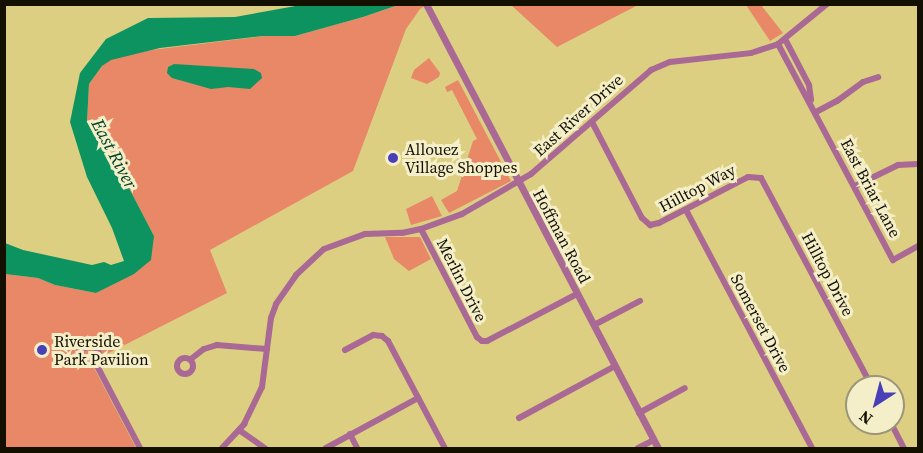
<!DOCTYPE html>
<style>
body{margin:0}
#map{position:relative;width:923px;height:453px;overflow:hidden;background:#dccf81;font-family:"Source Serif 4",serif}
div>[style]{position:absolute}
.green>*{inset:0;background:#e88867}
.water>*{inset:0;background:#0d9360}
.minor>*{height:6px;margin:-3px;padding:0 3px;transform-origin:3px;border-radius:3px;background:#a96994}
.minor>.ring{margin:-3px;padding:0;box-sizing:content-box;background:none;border:6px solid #a96994;border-radius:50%}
.tertiary>*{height:7px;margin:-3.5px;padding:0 3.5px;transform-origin:3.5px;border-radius:3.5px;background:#a96994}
.dots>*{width:16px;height:16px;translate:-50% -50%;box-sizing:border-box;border:3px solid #f5efc9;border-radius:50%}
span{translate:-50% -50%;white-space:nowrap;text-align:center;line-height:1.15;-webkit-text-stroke:6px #f5efc9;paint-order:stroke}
.street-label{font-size:16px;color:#141000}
.poi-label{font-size:16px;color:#141000}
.left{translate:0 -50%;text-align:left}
.water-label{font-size:18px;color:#004329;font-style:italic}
.frame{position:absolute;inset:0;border:6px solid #141000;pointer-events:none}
.north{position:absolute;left:845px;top:375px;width:60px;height:60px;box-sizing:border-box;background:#f5efc9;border:2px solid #9b9679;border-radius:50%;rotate:216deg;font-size:16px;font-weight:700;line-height:24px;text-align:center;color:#141000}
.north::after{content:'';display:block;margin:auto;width:21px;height:27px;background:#4940b7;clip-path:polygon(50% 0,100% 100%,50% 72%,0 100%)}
</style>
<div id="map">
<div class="green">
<i style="clip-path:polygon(398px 5px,427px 5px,420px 9px,406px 29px,353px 171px,210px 250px,227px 293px,91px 362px,136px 448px,5px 448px,5px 274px,38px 278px,55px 285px,96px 293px,111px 285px,154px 236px,129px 188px,119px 175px,114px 162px,87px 122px,89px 84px,102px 66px,111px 59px,135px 52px,263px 36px,295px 36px,363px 17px)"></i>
<i style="clip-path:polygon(511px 5px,638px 5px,557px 47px)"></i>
<i style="clip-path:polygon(746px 5px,761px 5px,783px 33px,770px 41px)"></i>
<i style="clip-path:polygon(429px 58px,440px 73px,439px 77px,427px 84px,411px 78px,414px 70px)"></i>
<i style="clip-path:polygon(458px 80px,511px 181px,449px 213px,441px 200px,457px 191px,473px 141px,477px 139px,452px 90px,447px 92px,445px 87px)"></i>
<i style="clip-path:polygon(432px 196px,442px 216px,411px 225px,406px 209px)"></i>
<i style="clip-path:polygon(385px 237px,420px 237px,431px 259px,409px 271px,394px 259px)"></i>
</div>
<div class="water">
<i style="clip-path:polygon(301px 5px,398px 5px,363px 17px,295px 36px,263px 36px,160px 48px,111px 60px,102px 66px,89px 84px,87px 122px,114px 162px,119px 175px,129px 188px,154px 236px,151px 260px,134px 274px,96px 293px,55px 285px,38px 278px,5px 274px,5px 243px,23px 250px,92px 265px,104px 262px,111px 265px,124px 261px,112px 228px,87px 177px,70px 122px,80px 73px,106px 39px,148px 18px,235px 17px)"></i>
<i style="clip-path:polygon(174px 64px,254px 69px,261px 73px,262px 78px,250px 89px,228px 87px,211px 89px,172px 78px,167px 73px,168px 67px)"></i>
</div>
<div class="minor">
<i style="left:785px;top:39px;width:52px;rotate:62.4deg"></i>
<i style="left:809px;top:85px;width:15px;rotate:82deg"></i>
<i style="left:778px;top:44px;width:245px;rotate:62deg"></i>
<i style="left:893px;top:260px;width:29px;rotate:-29deg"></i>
<i style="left:816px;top:112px;width:24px;rotate:-28deg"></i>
<i style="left:837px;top:101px;width:32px;rotate:-36deg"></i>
<i style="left:863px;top:82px;width:16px;rotate:-18deg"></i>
<i style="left:592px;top:122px;width:108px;rotate:62.5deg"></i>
<i style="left:642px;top:218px;width:11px;rotate:41deg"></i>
<i style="left:650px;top:225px;width:9px;rotate:-13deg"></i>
<i style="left:659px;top:223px;width:100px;rotate:-27.3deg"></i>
<i style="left:748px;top:177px;width:13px;rotate:4deg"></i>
<i style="left:761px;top:178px;width:237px;rotate:62deg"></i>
<i style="left:855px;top:186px;width:48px;rotate:-26deg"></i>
<i style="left:898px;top:165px;width:20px;rotate:-3deg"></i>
<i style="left:686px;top:210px;width:269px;rotate:62.1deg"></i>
<i style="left:421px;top:229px;width:122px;rotate:62.6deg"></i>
<i style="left:477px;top:337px;width:6px;rotate:39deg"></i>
<i style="left:482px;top:341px;width:5px"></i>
<i style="left:487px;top:341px;width:102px;rotate:-27.6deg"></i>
<i style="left:594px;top:325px;width:52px;rotate:-27.6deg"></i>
<i class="ring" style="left:81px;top:346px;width:12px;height:12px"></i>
<i style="left:345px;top:350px;width:32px;rotate:-28deg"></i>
<i style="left:373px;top:335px;width:9px;rotate:6deg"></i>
<i style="left:382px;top:336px;width:8px;rotate:40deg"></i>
<i style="left:388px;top:341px;width:121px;rotate:62deg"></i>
<i class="ring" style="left:177px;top:358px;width:10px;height:10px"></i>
<i style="left:191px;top:359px;width:16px;rotate:-38deg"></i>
<i style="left:204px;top:349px;width:14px;rotate:-17deg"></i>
<i style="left:217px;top:345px;width:50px;rotate:4.6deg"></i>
<i style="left:95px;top:362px;width:97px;rotate:62.4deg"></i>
<i style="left:639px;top:413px;width:52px;rotate:-28.5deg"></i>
<i style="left:519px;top:418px;width:109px;rotate:-28.4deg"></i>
<i style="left:891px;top:423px;width:28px;rotate:63deg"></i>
<i style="left:239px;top:430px;width:32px;rotate:35deg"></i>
<i style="left:350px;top:434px;width:16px;rotate:63deg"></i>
<i style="left:222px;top:448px;width:33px;rotate:-47deg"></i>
<i style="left:244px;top:424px;width:41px;rotate:-64.1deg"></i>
<i style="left:262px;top:387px;width:70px;rotate:-82.6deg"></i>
<i style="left:271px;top:318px;width:15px;rotate:-70deg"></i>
<i style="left:276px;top:304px;width:35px;rotate:-55deg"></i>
<i style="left:296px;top:275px;width:38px;rotate:-43deg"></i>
<i style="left:324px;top:249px;width:44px;rotate:-20.1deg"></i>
<i style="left:365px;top:234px;width:37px;rotate:-2deg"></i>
<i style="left:402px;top:233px;width:19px;rotate:-12deg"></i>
<i style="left:421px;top:229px;width:44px;rotate:-20.1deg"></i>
<i style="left:462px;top:214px;width:80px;rotate:-30.1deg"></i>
<i style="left:531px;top:174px;width:159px;rotate:-40.9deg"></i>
<i style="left:651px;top:70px;width:21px;rotate:-23deg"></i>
<i style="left:670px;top:62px;width:81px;rotate:-6.3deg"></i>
<i style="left:751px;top:53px;width:28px;rotate:-18deg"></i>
<i style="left:778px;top:44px;width:63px;rotate:-39.2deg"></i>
<i style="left:326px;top:448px;width:105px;rotate:-28.5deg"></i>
<i style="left:638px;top:448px;width:18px;rotate:-27deg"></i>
</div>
<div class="tertiary">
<i style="left:426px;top:4px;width:501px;rotate:62.41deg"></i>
</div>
<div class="dots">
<i style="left:393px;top:158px;background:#4940b7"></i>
<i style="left:42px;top:350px;background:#4940b7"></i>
</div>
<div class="street-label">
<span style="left:578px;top:115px;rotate:-42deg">East River Drive</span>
<span style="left:697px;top:188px;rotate:-28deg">Hilltop Way</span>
<span style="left:871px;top:188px;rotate:62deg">East Briar Lane</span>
<span style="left:562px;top:236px;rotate:62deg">Hoffman Road</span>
<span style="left:828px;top:274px;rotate:62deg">Hilltop Drive</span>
<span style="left:462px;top:280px;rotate:63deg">Merlin Drive</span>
<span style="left:761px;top:323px;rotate:62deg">Somerset Drive</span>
</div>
<div class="poi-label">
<span class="left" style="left:405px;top:158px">Allouez<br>Village Shoppes</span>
<span class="left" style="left:54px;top:350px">Riverside<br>Park Pavilion</span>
</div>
<div class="water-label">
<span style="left:114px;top:154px;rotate:62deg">East River</span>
</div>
<div class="frame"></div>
<div class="north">N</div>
</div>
